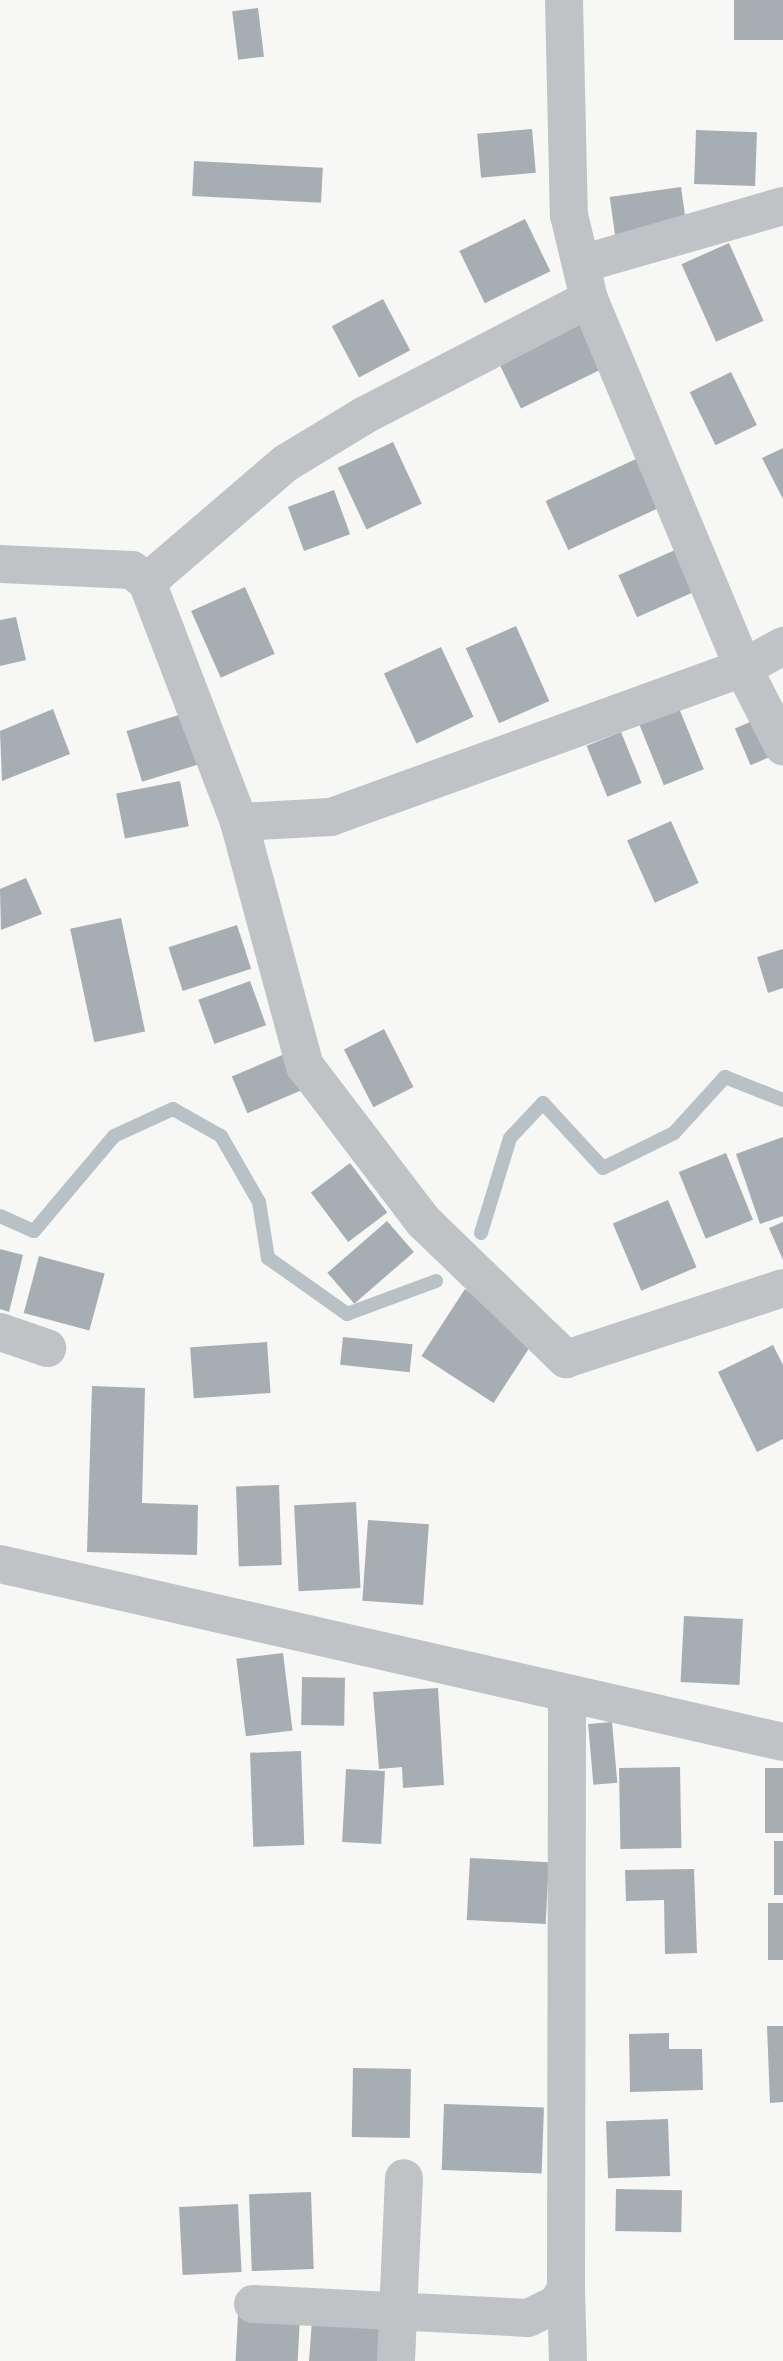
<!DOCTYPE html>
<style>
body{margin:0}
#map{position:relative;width:783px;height:2361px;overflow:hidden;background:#f7f7f5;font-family:"Open Sans",sans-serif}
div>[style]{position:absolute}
.stream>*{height:14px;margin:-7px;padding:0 7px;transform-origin:7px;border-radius:7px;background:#b8c2c6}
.building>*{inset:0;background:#a7aeb3;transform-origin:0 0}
.street>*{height:38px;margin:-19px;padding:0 19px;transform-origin:19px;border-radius:19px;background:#bfc3c6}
span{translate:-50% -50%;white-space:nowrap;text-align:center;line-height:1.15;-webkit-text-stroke:7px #fff;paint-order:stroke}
</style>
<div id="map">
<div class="stream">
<i style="left:0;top:1216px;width:37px;rotate:24deg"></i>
<i style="left:34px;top:1231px;width:124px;rotate:-49.9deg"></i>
<i style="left:114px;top:1136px;width:65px;rotate:-24.6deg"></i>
<i style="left:173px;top:1109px;width:55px;rotate:29.4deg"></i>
<i style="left:221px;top:1136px;width:76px;rotate:60.1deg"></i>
<i style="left:259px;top:1202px;width:57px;rotate:80.9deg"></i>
<i style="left:268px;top:1258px;width:97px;rotate:35.3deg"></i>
<i style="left:347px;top:1314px;width:95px;rotate:-20.3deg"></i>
<i style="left:481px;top:1233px;width:99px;rotate:-73deg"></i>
<i style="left:510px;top:1138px;width:48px;rotate:-46.7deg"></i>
<i style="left:543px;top:1103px;width:88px;rotate:47.3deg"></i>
<i style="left:603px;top:1168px;width:79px;rotate:-26.2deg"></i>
<i style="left:674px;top:1133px;width:76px;rotate:-47.7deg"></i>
<i style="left:725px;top:1077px;width:62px;rotate:21.6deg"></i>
</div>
<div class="building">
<i style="left:734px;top:0;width:49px;height:40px"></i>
<i style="left:258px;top:8px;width:49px;height:26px;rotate:83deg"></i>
<i style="left:532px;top:129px;width:44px;height:55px;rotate:85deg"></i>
<i style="left:696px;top:130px;width:61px;height:54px;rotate:2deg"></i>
<i style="left:194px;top:161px;width:129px;height:35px;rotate:3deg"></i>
<i style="left:681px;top:187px;width:42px;height:72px;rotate:82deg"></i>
<i style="left:525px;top:219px;width:58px;height:73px;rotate:64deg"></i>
<i style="left:729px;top:243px;width:85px;height:52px;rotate:66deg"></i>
<i style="left:383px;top:299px;width:58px;height:58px;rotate:62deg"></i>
<i style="left:576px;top:316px;width:59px;height:90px;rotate:64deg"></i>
<i style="left:731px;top:372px;width:59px;height:46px;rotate:64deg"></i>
<i style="left:393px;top:442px;width:68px;height:61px;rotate:65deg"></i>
<i style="clip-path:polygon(783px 448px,783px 499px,762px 458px)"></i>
<i style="left:638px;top:458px;width:54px;height:102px;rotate:65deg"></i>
<i style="left:334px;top:490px;width:47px;height:49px;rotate:70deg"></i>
<i style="left:675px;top:550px;width:46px;height:62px;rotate:66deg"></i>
<i style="left:245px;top:587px;width:73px;height:59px;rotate:66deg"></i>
<i style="clip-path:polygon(16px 617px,26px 660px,0 666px,0 620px)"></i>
<i style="left:516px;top:626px;width:82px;height:55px;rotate:66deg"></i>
<i style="left:441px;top:647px;width:77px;height:63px;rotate:65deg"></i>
<i style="left:679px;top:708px;width:66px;height:43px;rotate:68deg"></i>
<i style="clip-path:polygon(53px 709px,70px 754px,2px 781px,0 731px)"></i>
<i style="left:182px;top:714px;width:53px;height:58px;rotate:73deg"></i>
<i style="left:757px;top:719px;width:40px;height:24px;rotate:67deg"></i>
<i style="left:621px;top:732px;width:55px;height:37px;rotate:68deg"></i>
<i style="left:180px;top:781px;width:46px;height:65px;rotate:79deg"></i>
<i style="left:671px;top:821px;width:68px;height:48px;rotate:66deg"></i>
<i style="clip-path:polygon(26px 878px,42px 914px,1px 930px,0 889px)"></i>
<i style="left:121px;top:918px;width:116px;height:52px;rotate:78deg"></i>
<i style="left:237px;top:925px;width:46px;height:72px;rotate:72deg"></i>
<i style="clip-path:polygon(783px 949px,783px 988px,768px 993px,757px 957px)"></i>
<i style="left:250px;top:981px;width:47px;height:55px;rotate:70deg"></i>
<i style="left:384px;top:1029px;width:65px;height:45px;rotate:63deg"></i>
<i style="left:287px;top:1053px;width:40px;height:60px;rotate:67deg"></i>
<i style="clip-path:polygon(783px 1137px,783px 1216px,760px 1224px,736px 1154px)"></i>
<i style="left:726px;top:1153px;width:72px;height:51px;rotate:68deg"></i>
<i style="left:350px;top:1163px;width:62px;height:49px;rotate:53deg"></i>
<i style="left:668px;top:1200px;width:73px;height:60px;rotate:67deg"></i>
<i style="left:387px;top:1221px;width:41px;height:79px;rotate:49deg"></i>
<i style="clip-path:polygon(783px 1222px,783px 1260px,769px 1228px)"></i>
<i style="clip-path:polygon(0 1249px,23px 1255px,9px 1312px,0 1309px)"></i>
<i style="left:39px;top:1256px;width:68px;height:59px;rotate:15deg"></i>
<i style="left:465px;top:1289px;width:86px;height:80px;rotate:33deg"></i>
<i style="left:343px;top:1337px;width:70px;height:28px;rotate:6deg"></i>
<i style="left:267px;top:1342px;width:51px;height:77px;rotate:86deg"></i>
<i style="clip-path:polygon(773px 1345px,783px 1365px,783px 1439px,757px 1452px,718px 1372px)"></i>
<i style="clip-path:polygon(92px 1386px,145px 1388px,142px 1503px,198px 1505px,197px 1555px,87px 1552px)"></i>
<i style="left:279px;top:1485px;width:80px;height:43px;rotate:88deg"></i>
<i style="left:356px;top:1502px;width:86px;height:62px;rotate:87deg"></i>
<i style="left:368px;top:1520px;width:61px;height:81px;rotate:4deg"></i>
<i style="left:684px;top:1616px;width:59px;height:66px;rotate:3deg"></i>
<i style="left:283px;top:1653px;width:78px;height:47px;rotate:83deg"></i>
<i style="left:302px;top:1677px;width:43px;height:48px;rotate:1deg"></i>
<i style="clip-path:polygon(438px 1688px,444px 1785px,403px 1788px,402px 1767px,379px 1769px,373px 1692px)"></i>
<i style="left:612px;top:1722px;width:61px;height:24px;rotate:85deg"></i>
<i style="left:301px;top:1751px;width:94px;height:51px;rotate:88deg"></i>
<i style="left:680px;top:1767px;width:81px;height:61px;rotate:89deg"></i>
<i style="left:765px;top:1768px;width:18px;height:65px"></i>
<i style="left:346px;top:1769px;width:39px;height:73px;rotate:3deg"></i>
<i style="left:774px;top:1841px;width:9px;height:54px"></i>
<i style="left:470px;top:1858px;width:79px;height:62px;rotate:3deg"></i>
<i style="clip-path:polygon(694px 1869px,697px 1953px,665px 1954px,664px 1900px,626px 1901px,625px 1870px)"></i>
<i style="left:768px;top:1903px;width:15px;height:57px"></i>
<i style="clip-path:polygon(767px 2026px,783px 2026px,783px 2102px,770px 2103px)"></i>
<i style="clip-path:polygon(669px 2033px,669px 2049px,702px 2049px,703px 2090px,630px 2092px,629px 2034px)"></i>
<i style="left:353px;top:2068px;width:58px;height:69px;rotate:1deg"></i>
<i style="left:444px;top:2104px;width:100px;height:66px;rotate:2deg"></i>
<i style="left:668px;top:2119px;width:57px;height:62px;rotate:88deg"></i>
<i style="left:616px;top:2189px;width:66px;height:42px;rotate:1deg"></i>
<i style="left:311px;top:2192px;width:77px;height:62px;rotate:88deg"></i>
<i style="left:238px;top:2204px;width:68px;height:59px;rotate:87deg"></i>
<i style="left:238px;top:2315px;width:62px;height:46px;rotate:3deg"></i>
<i style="clip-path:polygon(312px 2320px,389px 2325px,388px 2361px,309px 2361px)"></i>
</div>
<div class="street">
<i style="left:564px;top:0;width:215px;rotate:88.7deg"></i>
<i style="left:569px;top:215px;width:86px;rotate:76.6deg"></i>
<i style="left:589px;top:299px;width:400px;rotate:67.3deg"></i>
<i style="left:743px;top:668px;width:88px;rotate:62.9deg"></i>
<i style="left:581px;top:264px;width:210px;rotate:-16deg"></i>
<i style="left:0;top:564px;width:132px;rotate:2.6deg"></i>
<i style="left:132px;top:570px;width:19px;rotate:39deg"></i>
<i style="left:147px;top:582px;width:257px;rotate:69deg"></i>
<i style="left:239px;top:822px;width:253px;rotate:74.9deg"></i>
<i style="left:305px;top:1066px;width:195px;rotate:52.7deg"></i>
<i style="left:423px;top:1221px;width:199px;rotate:44deg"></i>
<i style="left:566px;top:1359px;width:228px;rotate:-18.1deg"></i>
<i style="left:147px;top:582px;width:183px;rotate:-40.6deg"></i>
<i style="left:286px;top:463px;width:92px;rotate:-31.3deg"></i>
<i style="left:365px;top:415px;width:252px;rotate:-27.4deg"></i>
<i style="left:239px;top:822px;width:92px;rotate:-3.1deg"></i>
<i style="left:331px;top:817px;width:438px;rotate:-19.9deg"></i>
<i style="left:743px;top:668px;width:46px;rotate:-28.8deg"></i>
<i style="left:0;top:1332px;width:50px;rotate:18.8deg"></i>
<i style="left:0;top:1564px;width:803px;rotate:12.81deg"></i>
<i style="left:566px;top:2289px;width:72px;rotate:88.4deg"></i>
<i style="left:253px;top:2304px;width:275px;rotate:2.9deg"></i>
<i style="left:528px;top:2318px;width:32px;rotate:-26deg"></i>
<i style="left:557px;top:2304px;width:17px;rotate:-59deg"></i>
<i style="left:566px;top:2289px;width:594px;rotate:-89.9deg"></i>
<i style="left:396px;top:2361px;width:183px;rotate:-87.5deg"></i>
</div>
</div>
